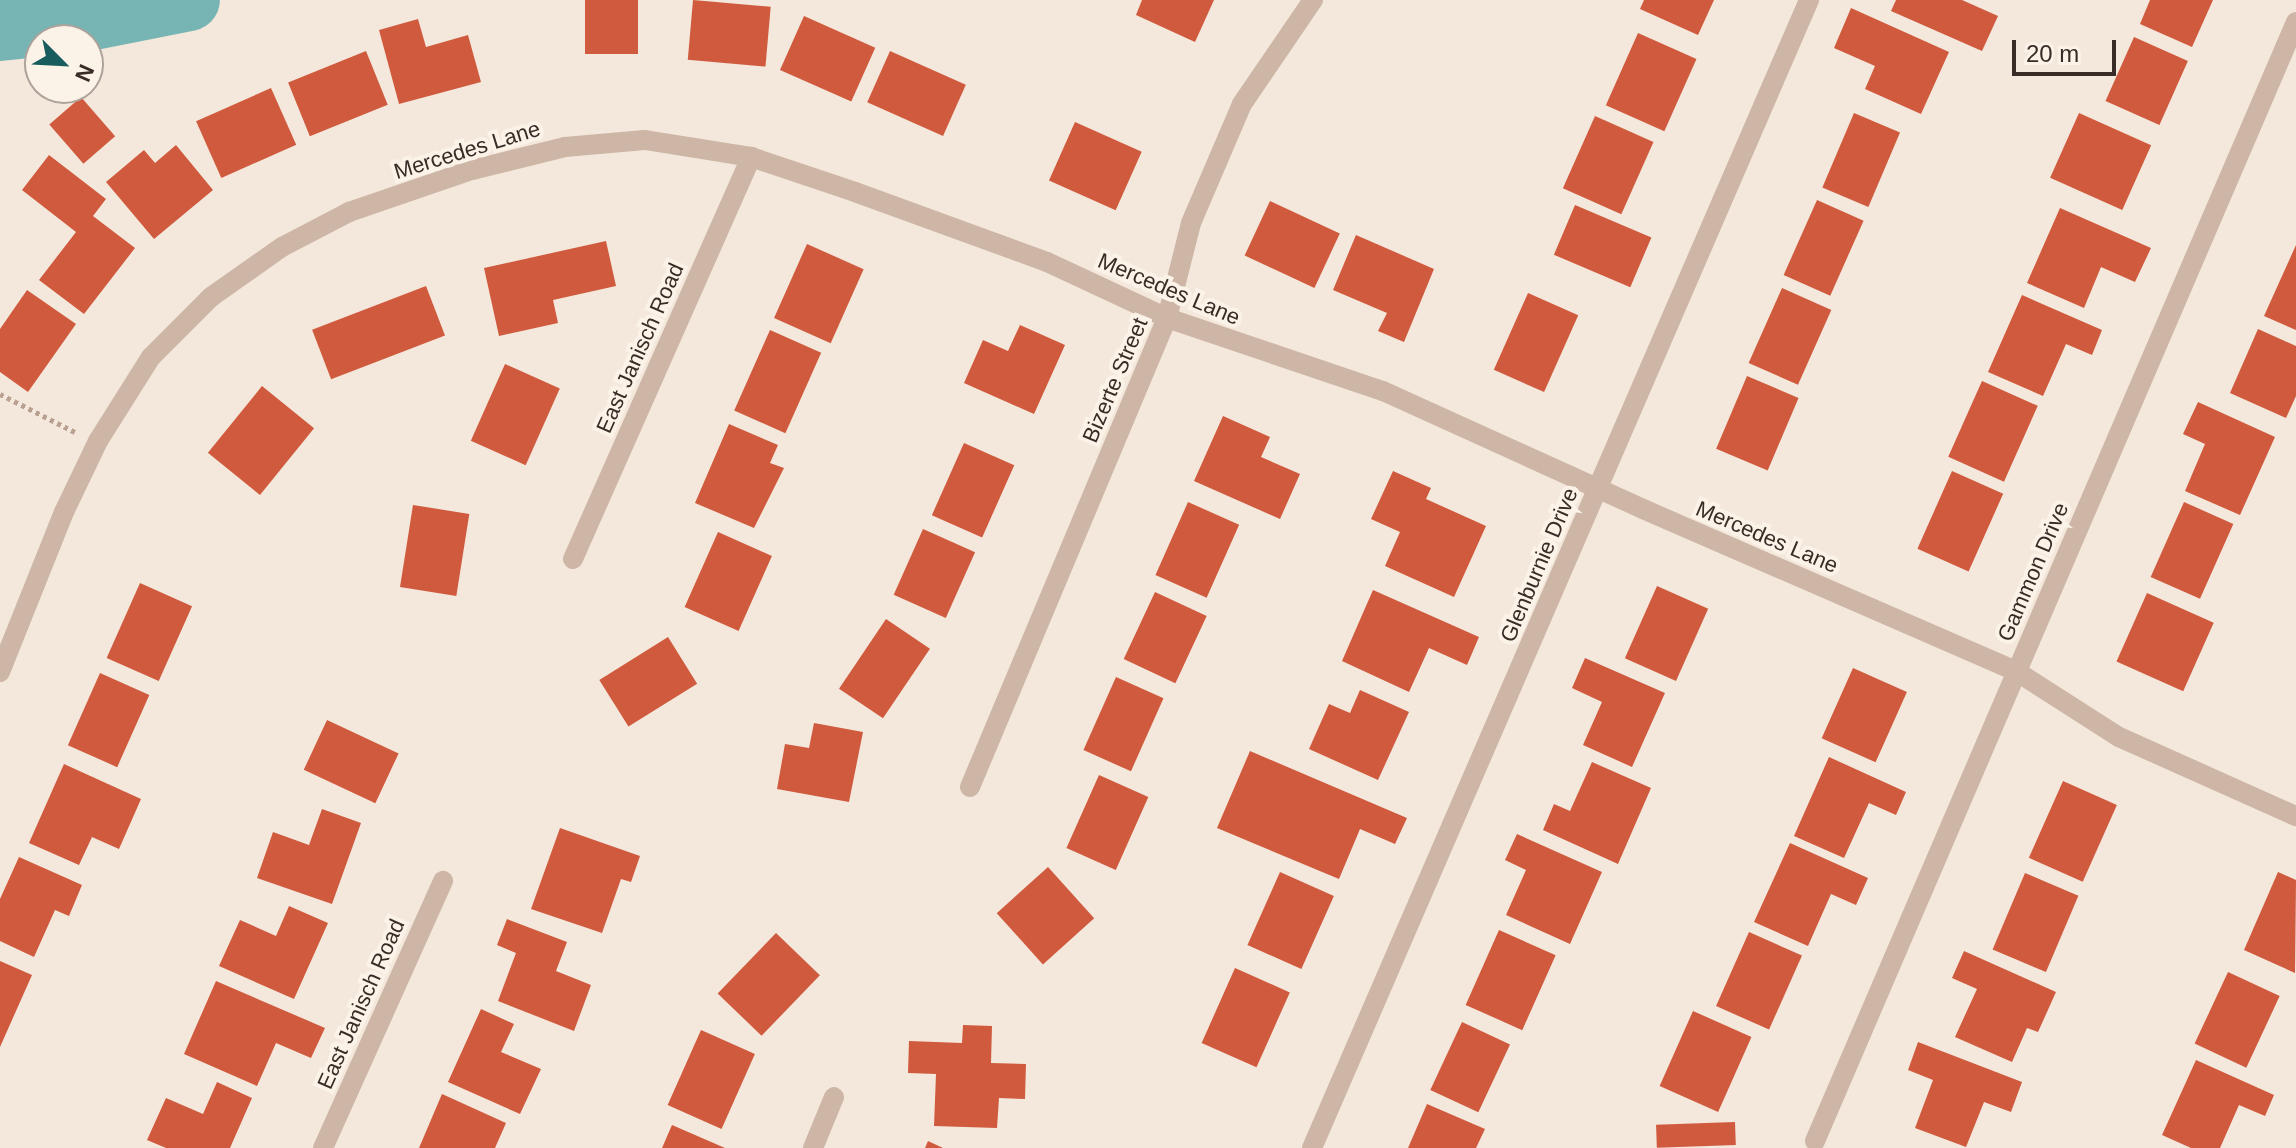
<!DOCTYPE html>
<style>
body{margin:0}
#map{position:relative;width:2296px;height:1148px;overflow:hidden;background:#f4e7db;font-family:Helvetica,sans-serif}
div>[style]{position:absolute}
.river>*{height:62px;margin:-31px;padding:0 31px;transform-origin:31px;border-radius:31px;background:#77b4b4}
.building>*{inset:0;background:#d05a3d;transform-origin:0 0}
.path>*{height:5px;margin-top:-2.5px;transform-origin:0;background:repeating-linear-gradient(90deg,#b9a090 0 4px,transparent 0 8px)}
.street>*{height:20px;margin:-10px;padding:0 10px;transform-origin:10px;border-radius:10px;background:#cdb6a6}
span{translate:-50% -50%;white-space:nowrap;text-align:center;line-height:1.15;-webkit-text-stroke:8px #fbf2e8;paint-order:stroke}
.street-label{font-size:22px;color:#392c27}
.north{position:absolute;left:24px;top:24px;width:80px;height:80px;box-sizing:border-box;background:#fbf2e8;border:2px solid #ada39b;border-radius:50%;rotate:114deg;font-size:22px;font-weight:700;line-height:32px;text-align:center;color:#392c27}
.north::after{content:'';display:block;margin:auto;width:28px;height:36px;background:#195c5e;clip-path:polygon(50% 0,100% 100%,50% 72%,0 100%)}
.scale{position:absolute;left:2012px;top:40px;width:104px;height:36px;box-sizing:border-box;border:4px solid #392c27;border-top:0;padding-left:10px;font-size:24px;line-height:28px;white-space:nowrap;color:#392c27;-webkit-text-stroke:6px #fbf2e8;paint-order:stroke}
</style>
<div id="map">
<div class="river">
<i style="left:0;top:30px;width:78px;rotate:-5.9deg"></i>
<i style="left:78px;top:22px;width:113px;rotate:-11.2deg"></i>
</div>
<div class="building">
<i style="left:585px;top:0;width:53px;height:54px"></i>
<i style="left:693px;top:0;width:78px;height:60px;rotate:5deg"></i>
<i style="clip-path:polygon(1142px 0,1214px 0,1195px 42px,1136px 15px)"></i>
<i style="clip-path:polygon(1644px 0,1714px 0,1698px 35px,1640px 9px)"></i>
<i style="clip-path:polygon(1896px 0,1962px 0,1998px 16px,1982px 51px,1891px 11px)"></i>
<i style="clip-path:polygon(2150px 0,2213px 0,2192px 47px,2140px 24px)"></i>
<i style="clip-path:polygon(1851px 8px,1949px 52px,1921px 114px,1865px 89px,1875px 66px,1834px 48px)"></i>
<i style="left:804px;top:16px;width:78px;height:59px;rotate:24deg"></i>
<i style="clip-path:polygon(418px 19px,426px 47px,468px 35px,481px 82px,399px 104px,379px 30px)"></i>
<i style="left:1638px;top:33px;width:64px;height:79px;rotate:24deg"></i>
<i style="left:2134px;top:37px;width:59px;height:70px;rotate:24deg"></i>
<i style="left:366px;top:51px;width:58px;height:84px;rotate:68deg"></i>
<i style="left:890px;top:51px;width:83px;height:56px;rotate:24deg"></i>
<i style="left:271px;top:88px;width:62px;height:82px;rotate:66deg"></i>
<i style="left:81px;top:97px;width:52px;height:42px;rotate:49deg"></i>
<i style="left:1854px;top:113px;width:50px;height:81px;rotate:23deg"></i>
<i style="left:2079px;top:113px;width:79px;height:71px;rotate:24deg"></i>
<i style="left:1595px;top:116px;width:64px;height:79px;rotate:24deg"></i>
<i style="left:1075px;top:122px;width:73px;height:64px;rotate:24deg"></i>
<i style="clip-path:polygon(176px 145px,213px 190px,154px 239px,106px 182px,144px 150px,155px 163px)"></i>
<i style="clip-path:polygon(49px 155px,106px 199px,93px 216px,135px 248px,84px 314px,39px 280px,76px 232px,22px 190px)"></i>
<i style="left:1817px;top:200px;width:51px;height:82px;rotate:24deg"></i>
<i style="left:1270px;top:201px;width:77px;height:60px;rotate:25deg"></i>
<i style="left:1575px;top:205px;width:83px;height:54px;rotate:23deg"></i>
<i style="clip-path:polygon(2060px 208px,2151px 248px,2135px 282px,2101px 267px,2084px 308px,2027px 283px)"></i>
<i style="clip-path:polygon(1356px 235px,1434px 269px,1404px 342px,1378px 331px,1387px 313px,1333px 290px)"></i>
<i style="clip-path:polygon(606px 241px,616px 286px,553px 300px,558px 323px,499px 336px,484px 268px)"></i>
<i style="left:807px;top:244px;width:62px;height:81px;rotate:24deg"></i>
<i style="clip-path:polygon(2296px 245px,2296px 330px,2264px 316px)"></i>
<i style="left:426px;top:286px;width:53px;height:122px;rotate:69deg"></i>
<i style="left:1782px;top:288px;width:54px;height:82px;rotate:24deg"></i>
<i style="clip-path:polygon(27px 290px,76px 324px,28px 392px,0 372px,0 329px)"></i>
<i style="left:1528px;top:293px;width:55px;height:84px;rotate:24deg"></i>
<i style="clip-path:polygon(2022px 295px,2102px 330px,2092px 355px,2066px 344px,2043px 396px,1988px 372px)"></i>
<i style="clip-path:polygon(1020px 325px,1065px 345px,1034px 414px,964px 383px,983px 340px,1008px 351px)"></i>
<i style="clip-path:polygon(2258px 329px,2296px 346px,2296px 396px,2286px 418px,2230px 393px)"></i>
<i style="left:770px;top:330px;width:56px;height:88px;rotate:24deg"></i>
<i style="left:505px;top:364px;width:60px;height:84px;rotate:24deg"></i>
<i style="left:1747px;top:376px;width:56px;height:79px;rotate:23deg"></i>
<i style="left:1982px;top:381px;width:61px;height:83px;rotate:24deg"></i>
<i style="left:262px;top:386px;width:67px;height:86px;rotate:39deg"></i>
<i style="clip-path:polygon(2198px 402px,2275px 437px,2240px 515px,2185px 491px,2205px 444px,2183px 434px)"></i>
<i style="clip-path:polygon(1223px 416px,1270px 437px,1261px 457px,1300px 474px,1280px 519px,1194px 481px)"></i>
<i style="clip-path:polygon(729px 424px,778px 445px,770px 463px,784px 468px,754px 528px,695px 503px)"></i>
<i style="left:964px;top:443px;width:55px;height:79px;rotate:24deg"></i>
<i style="clip-path:polygon(1393px 471px,1431px 488px,1426px 499px,1486px 526px,1454px 597px,1385px 566px,1400px 532px,1371px 519px)"></i>
<i style="left:1952px;top:471px;width:56px;height:85px;rotate:24deg"></i>
<i style="left:1188px;top:502px;width:56px;height:80px;rotate:24deg"></i>
<i style="left:2184px;top:502px;width:54px;height:82px;rotate:24deg"></i>
<i style="left:413px;top:505px;width:57px;height:83px;rotate:9deg"></i>
<i style="left:923px;top:529px;width:57px;height:72px;rotate:24deg"></i>
<i style="left:718px;top:532px;width:59px;height:82px;rotate:24deg"></i>
<i style="left:140px;top:583px;width:57px;height:82px;rotate:24deg"></i>
<i style="left:1657px;top:586px;width:56px;height:79px;rotate:24deg"></i>
<i style="clip-path:polygon(1373px 590px,1479px 637px,1467px 665px,1429px 648px,1409px 692px,1342px 661px)"></i>
<i style="left:1155px;top:592px;width:57px;height:74px;rotate:25deg"></i>
<i style="left:2147px;top:593px;width:73px;height:75px;rotate:24deg"></i>
<i style="left:886px;top:619px;width:53px;height:84px;rotate:34deg"></i>
<i style="left:668px;top:637px;width:55px;height:81px;rotate:58deg"></i>
<i style="clip-path:polygon(1585px 658px,1665px 693px,1632px 767px,1583px 745px,1602px 702px,1572px 688px)"></i>
<i style="left:1853px;top:668px;width:59px;height:77px;rotate:24deg"></i>
<i style="left:100px;top:673px;width:54px;height:79px;rotate:24deg"></i>
<i style="left:1116px;top:677px;width:52px;height:80px;rotate:24deg"></i>
<i style="clip-path:polygon(1360px 690px,1409px 712px,1378px 780px,1309px 749px,1329px 704px,1350px 713px)"></i>
<i style="left:327px;top:720px;width:79px;height:55px;rotate:25deg"></i>
<i style="clip-path:polygon(814px 723px,863px 732px,849px 802px,777px 789px,785px 744px,809px 748px)"></i>
<i style="clip-path:polygon(1250px 751px,1407px 818px,1395px 844px,1360px 829px,1339px 879px,1217px 828px)"></i>
<i style="clip-path:polygon(1829px 757px,1906px 792px,1896px 815px,1869px 803px,1844px 858px,1794px 836px)"></i>
<i style="clip-path:polygon(1592px 762px,1651px 788px,1618px 864px,1543px 830px,1554px 804px,1570px 811px)"></i>
<i style="clip-path:polygon(64px 764px,141px 799px,119px 849px,92px 837px,79px 865px,29px 843px)"></i>
<i style="left:1099px;top:775px;width:54px;height:80px;rotate:24deg"></i>
<i style="left:2063px;top:781px;width:59px;height:84px;rotate:24deg"></i>
<i style="clip-path:polygon(322px 809px,361px 823px,332px 904px,257px 878px,273px 832px,309px 845px)"></i>
<i style="clip-path:polygon(560px 828px,640px 856px,631px 882px,621px 879px,602px 933px,531px 909px)"></i>
<i style="clip-path:polygon(1517px 834px,1602px 872px,1570px 944px,1506px 915px,1526px 870px,1505px 860px)"></i>
<i style="clip-path:polygon(1790px 843px,1868px 878px,1856px 905px,1831px 894px,1808px 946px,1754px 922px)"></i>
<i style="clip-path:polygon(19px 857px,82px 885px,69px 916px,55px 910px,34px 957px,0 941px,0 899px)"></i>
<i style="left:1048px;top:867px;width:69px;height:69px;rotate:48deg"></i>
<i style="left:1280px;top:872px;width:59px;height:80px;rotate:24deg"></i>
<i style="clip-path:polygon(2278px 872px,2296px 880px,2295px 973px,2244px 950px)"></i>
<i style="left:2025px;top:873px;width:58px;height:83px;rotate:23deg"></i>
<i style="clip-path:polygon(289px 906px,328px 923px,294px 999px,219px 966px,240px 920px,276px 936px)"></i>
<i style="clip-path:polygon(507px 919px,567px 942px,556px 971px,591px 985px,574px 1031px,498px 1001px,516px 953px,497px 945px)"></i>
<i style="left:1499px;top:930px;width:62px;height:82px;rotate:24deg"></i>
<i style="left:1749px;top:932px;width:58px;height:81px;rotate:24deg"></i>
<i style="left:776px;top:933px;width:61px;height:84px;rotate:44deg"></i>
<i style="clip-path:polygon(1964px 951px,2056px 992px,2038px 1032px,2027px 1028px,2012px 1062px,1955px 1037px,1977px 989px,1952px 978px)"></i>
<i style="clip-path:polygon(0 961px,32px 975px,0 1047px)"></i>
<i style="left:1235px;top:968px;width:60px;height:82px;rotate:24deg"></i>
<i style="left:2228px;top:972px;width:57px;height:79px;rotate:25deg"></i>
<i style="clip-path:polygon(216px 981px,325px 1028px,311px 1058px,276px 1043px,257px 1086px,184px 1054px)"></i>
<i style="clip-path:polygon(481px 1009px,514px 1024px,501px 1052px,541px 1069px,520px 1114px,448px 1082px)"></i>
<i style="left:1693px;top:1011px;width:64px;height:82px;rotate:24deg"></i>
<i style="left:1462px;top:1022px;width:53px;height:75px;rotate:25deg"></i>
<i style="clip-path:polygon(963px 1025px,992px 1026px,991px 1063px,1026px 1064px,1025px 1099px,999px 1098px,997px 1128px,934px 1126px,936px 1074px,908px 1073px,909px 1041px,962px 1043px)"></i>
<i style="left:701px;top:1030px;width:59px;height:82px;rotate:24deg"></i>
<i style="clip-path:polygon(1918px 1042px,2022px 1082px,2011px 1112px,1984px 1102px,1966px 1147px,1915px 1128px,1933px 1080px,1908px 1070px)"></i>
<i style="clip-path:polygon(2196px 1060px,2274px 1095px,2265px 1116px,2239px 1105px,2220px 1148px,2191px 1148px,2162px 1135px)"></i>
<i style="clip-path:polygon(217px 1082px,252px 1098px,230px 1148px,166px 1148px,147px 1140px,166px 1098px,203px 1114px)"></i>
<i style="clip-path:polygon(442px 1094px,506px 1123px,495px 1148px,419px 1148px)"></i>
<i style="clip-path:polygon(1427px 1104px,1485px 1129px,1476px 1148px,1408px 1148px)"></i>
<i style="left:1735px;top:1122px;width:23px;height:79px;rotate:88deg"></i>
<i style="clip-path:polygon(672px 1125px,725px 1148px,662px 1148px)"></i>
<i style="clip-path:polygon(928px 1141px,943px 1148px,925px 1148px)"></i>
</div>
<div class="path">
<i style="left:0;top:394px;width:84px;rotate:26.9deg"></i>
</div>
<div class="street">
<i style="left:573px;top:559px;width:440px;rotate:-66.1deg"></i>
<i style="left:0;top:672px;width:172px;rotate:-68.2deg"></i>
<i style="left:64px;top:512px;width:79px;rotate:-64.4deg"></i>
<i style="left:98px;top:441px;width:99px;rotate:-57.8deg"></i>
<i style="left:151px;top:357px;width:85px;rotate:-45deg"></i>
<i style="left:211px;top:297px;width:87px;rotate:-35.2deg"></i>
<i style="left:282px;top:247px;width:76px;rotate:-27.6deg"></i>
<i style="left:349px;top:212px;width:130px;rotate:-18.9deg"></i>
<i style="left:472px;top:170px;width:96px;rotate:-13.9deg"></i>
<i style="left:565px;top:147px;width:80px;rotate:-5deg"></i>
<i style="left:645px;top:140px;width:107px;rotate:9.1deg"></i>
<i style="left:751px;top:157px;width:110px;rotate:18.6deg"></i>
<i style="left:855px;top:192px;width:204px;rotate:20deg"></i>
<i style="left:1047px;top:262px;width:132px;rotate:25deg"></i>
<i style="left:1167px;top:318px;width:228px;rotate:18.7deg"></i>
<i style="left:1383px;top:391px;width:286px;rotate:24.4deg"></i>
<i style="left:1643px;top:509px;width:407px;rotate:23.5deg"></i>
<i style="left:2016px;top:671px;width:122px;rotate:32.7deg"></i>
<i style="left:2119px;top:737px;width:194px;rotate:24.1deg"></i>
<i style="left:970px;top:787px;width:509px;rotate:-67.22deg"></i>
<i style="left:1167px;top:318px;width:98px;rotate:-75.8deg"></i>
<i style="left:1191px;top:223px;width:129px;rotate:-66.8deg"></i>
<i style="left:1242px;top:104px;width:126px;rotate:-55.7deg"></i>
<i style="left:1815px;top:1141px;width:1218px;rotate:-66.74deg"></i>
<i style="left:323px;top:1148px;width:293px;rotate:-65.8deg"></i>
<i style="left:813px;top:1148px;width:55px;rotate:-67.6deg"></i>
<i style="left:1312px;top:1148px;width:1251px;rotate:-66.59deg"></i>
</div>
<div class="street-label">
<span style="left:467px;top:150px;rotate:-17deg">Mercedes Lane</span>
<span style="left:1169px;top:289px;rotate:23deg">Mercedes Lane</span>
<span style="left:640px;top:348px;rotate:-66deg">East Janisch Road</span>
<span style="left:1115px;top:380px;rotate:-67deg">Bizerte Street</span>
<span style="left:1767px;top:537px;rotate:23deg">Mercedes Lane</span>
<span style="left:1539px;top:565px;rotate:-67deg">Glenburnie Drive</span>
<span style="left:2033px;top:572px;rotate:-67deg">Gammon Drive</span>
<span style="left:361px;top:1004px;rotate:-66deg">East Janisch Road</span>
</div>
<div class="north">N</div>
<div class="scale">20 m</div>
</div>
